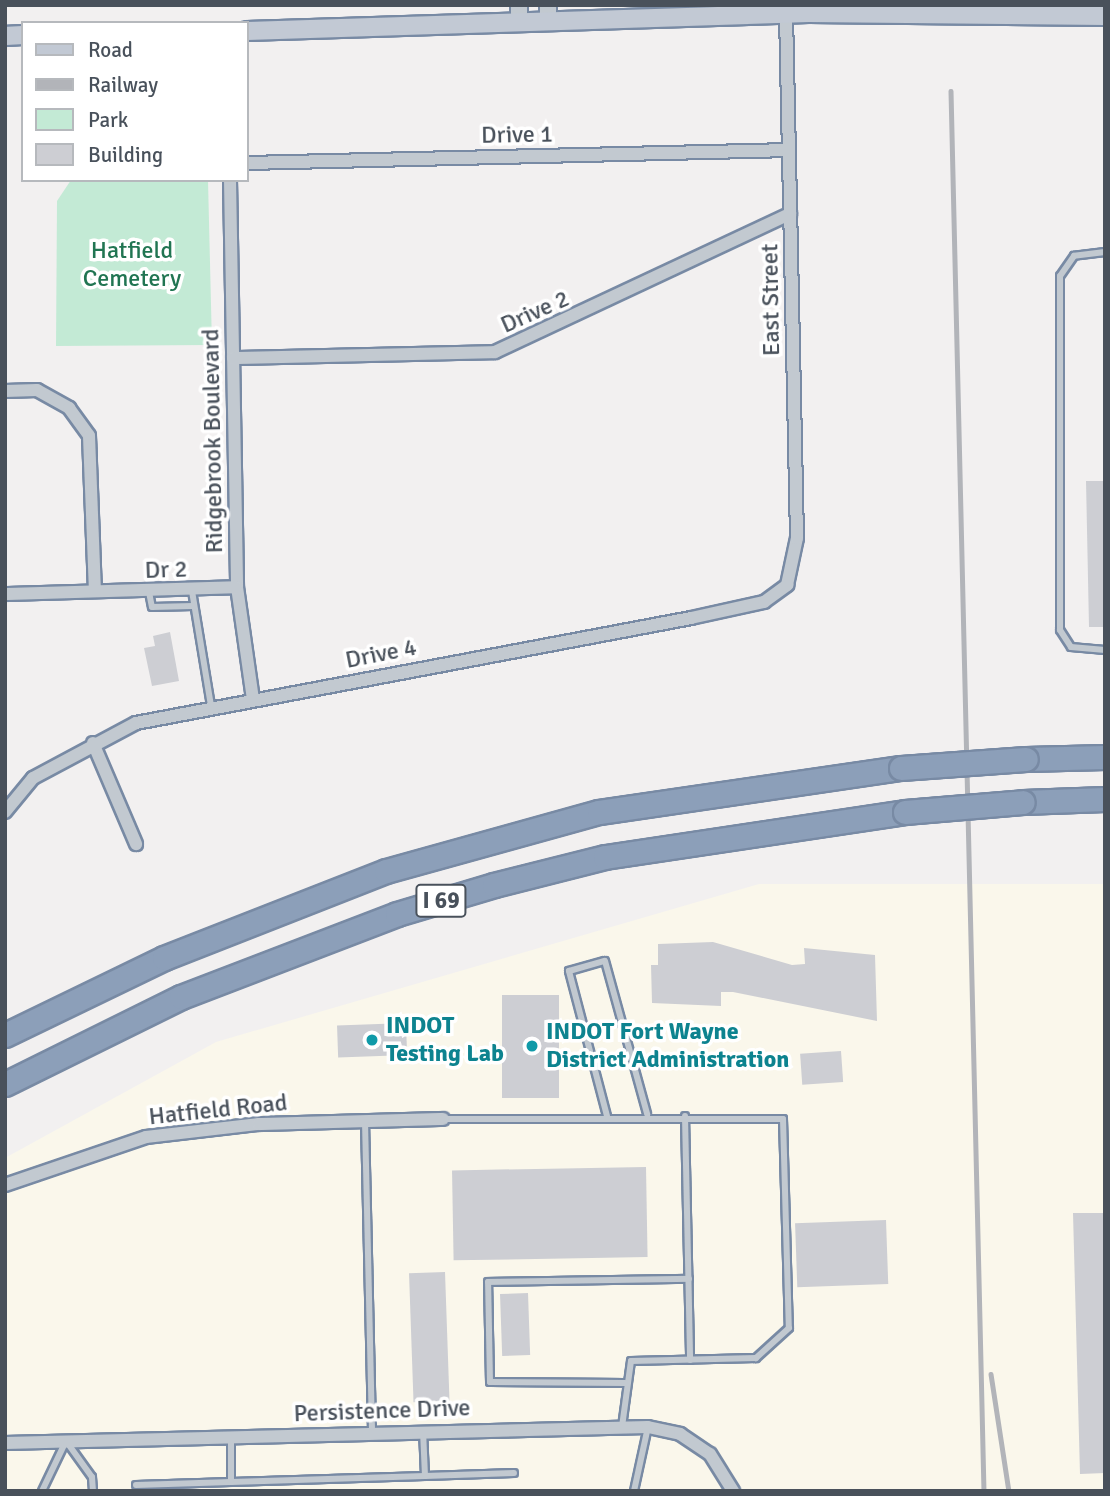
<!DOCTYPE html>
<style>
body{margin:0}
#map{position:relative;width:1110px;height:1496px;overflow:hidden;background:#f2f0f0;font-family:Signika,sans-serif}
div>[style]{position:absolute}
.commercial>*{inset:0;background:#faf7eb}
.green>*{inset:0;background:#c3ead5}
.building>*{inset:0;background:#cdced3;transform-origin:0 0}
.roads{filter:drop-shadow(2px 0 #788aa4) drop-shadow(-2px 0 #788aa4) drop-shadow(0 2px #788aa4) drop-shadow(0 -2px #788aa4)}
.service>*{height:6px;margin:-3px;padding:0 3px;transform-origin:3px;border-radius:3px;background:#c2c9d0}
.minor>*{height:12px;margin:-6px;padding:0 6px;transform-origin:6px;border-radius:6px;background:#c2c9d0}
.tertiary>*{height:16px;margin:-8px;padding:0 8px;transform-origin:8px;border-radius:8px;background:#c2c9d0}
.secondary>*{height:18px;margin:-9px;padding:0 9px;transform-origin:9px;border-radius:9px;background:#c2c9d4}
.motorway>*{height:23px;margin:-11.5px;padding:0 11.5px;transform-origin:11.5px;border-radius:11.5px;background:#8c9fb9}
.rail>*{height:4.5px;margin:-2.25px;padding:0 2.25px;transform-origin:2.25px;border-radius:2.25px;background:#b2b4b9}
.bridges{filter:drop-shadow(2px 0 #788aa4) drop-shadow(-2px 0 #788aa4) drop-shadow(0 2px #788aa4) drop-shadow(0 -2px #788aa4)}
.motorway-bridge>*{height:23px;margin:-11.5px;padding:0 11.5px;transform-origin:11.5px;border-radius:11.5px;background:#8c9fb9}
.dots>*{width:19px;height:19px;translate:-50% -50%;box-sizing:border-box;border:4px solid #fff;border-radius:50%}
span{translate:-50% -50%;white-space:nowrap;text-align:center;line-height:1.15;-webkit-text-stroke:7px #fff;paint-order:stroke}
.shield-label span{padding:2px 5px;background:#fff;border:2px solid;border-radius:5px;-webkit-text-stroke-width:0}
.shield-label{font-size:23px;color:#49515b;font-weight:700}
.street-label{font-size:24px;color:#49515b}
.park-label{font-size:24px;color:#217552}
.culture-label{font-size:24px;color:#0d838f;font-weight:700}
.left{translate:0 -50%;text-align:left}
.frame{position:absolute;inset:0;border:7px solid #49515b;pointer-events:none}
.legend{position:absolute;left:21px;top:21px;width:228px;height:161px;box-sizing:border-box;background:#fff;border:2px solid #b6b9bd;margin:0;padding:9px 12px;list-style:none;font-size:21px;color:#49515b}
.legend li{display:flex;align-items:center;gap:14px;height:35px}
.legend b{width:35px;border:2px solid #b6b9bd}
</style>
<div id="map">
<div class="commercial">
<i style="clip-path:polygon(759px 884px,1105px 884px,1105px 1491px,5px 1491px,5px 1158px,216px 1042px)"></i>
</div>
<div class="green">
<i style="clip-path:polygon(71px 180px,208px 180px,212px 345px,56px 346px,57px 201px)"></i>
</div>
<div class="building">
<i style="clip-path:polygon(1086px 481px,1105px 481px,1105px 627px,1089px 627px)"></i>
<i style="clip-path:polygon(170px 632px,179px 681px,152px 686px,144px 648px,155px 646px,153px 636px)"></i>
<i style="clip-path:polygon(713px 942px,792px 965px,805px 964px,804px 948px,875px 955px,877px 1021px,733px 992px,721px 992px,721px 1006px,652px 1003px,651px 965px,658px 965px,658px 944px)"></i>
<i style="left:502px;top:995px;width:57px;height:103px"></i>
<i style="left:406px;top:1023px;width:32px;height:69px;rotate:88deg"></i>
<i style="left:841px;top:1051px;width:31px;height:41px;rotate:86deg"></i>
<i style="left:646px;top:1167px;width:90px;height:194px;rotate:89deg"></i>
<i style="clip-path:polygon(1073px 1213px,1105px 1213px,1105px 1473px,1080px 1474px)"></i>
<i style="left:886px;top:1220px;width:64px;height:91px;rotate:88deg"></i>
<i style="left:445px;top:1272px;width:129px;height:36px;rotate:88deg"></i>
<i style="left:528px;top:1293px;width:62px;height:28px;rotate:88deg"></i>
</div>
<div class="roads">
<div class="service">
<i style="left:1105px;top:252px;width:31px;rotate:173deg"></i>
<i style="left:1074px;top:256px;width:24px;rotate:125deg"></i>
<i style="left:1060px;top:276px;width:354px;rotate:90deg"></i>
<i style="left:1060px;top:630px;width:20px;rotate:57deg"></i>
<i style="left:1071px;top:647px;width:34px;rotate:5deg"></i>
<i style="left:192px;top:591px;width:117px;rotate:80.6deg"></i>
<i style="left:149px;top:592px;width:15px;rotate:79deg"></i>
<i style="left:152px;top:607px;width:41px;rotate:-1.4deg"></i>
<i style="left:607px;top:1116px;width:150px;rotate:-104.7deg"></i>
<i style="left:569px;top:971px;width:37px;rotate:-16deg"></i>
<i style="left:605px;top:961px;width:159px;rotate:74.6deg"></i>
<i style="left:685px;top:1116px;width:244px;rotate:88.8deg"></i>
<i style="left:443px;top:1119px;width:340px"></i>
<i style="left:783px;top:1119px;width:209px;rotate:88.4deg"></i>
<i style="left:789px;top:1328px;width:45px;rotate:137.7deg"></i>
<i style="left:756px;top:1358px;width:125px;rotate:178.6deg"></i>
<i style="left:631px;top:1361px;width:67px;rotate:97.8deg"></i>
<i style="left:365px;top:1121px;width:312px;rotate:88.7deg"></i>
<i style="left:625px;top:1383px;width:135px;rotate:-179.6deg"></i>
<i style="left:490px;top:1382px;width:100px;rotate:-91.1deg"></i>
<i style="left:488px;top:1282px;width:201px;rotate:-0.9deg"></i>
<i style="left:231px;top:1438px;width:44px;rotate:90deg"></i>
<i style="left:231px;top:1482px;width:194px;rotate:-1.8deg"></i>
<i style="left:425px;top:1476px;width:45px;rotate:-92.5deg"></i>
<i style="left:425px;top:1476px;width:89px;rotate:-1.9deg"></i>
<i style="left:136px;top:1485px;width:95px;rotate:-1.8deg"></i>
<i style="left:42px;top:1491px;width:55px;rotate:-64.4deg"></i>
<i style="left:66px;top:1441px;width:44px;rotate:54.2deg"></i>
<i style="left:92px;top:1477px;width:14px;rotate:86deg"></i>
<i style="left:634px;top:1491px;width:66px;rotate:-77.7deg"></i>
</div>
<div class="minor">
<i style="left:247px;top:163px;width:542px;rotate:-1.37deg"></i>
<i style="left:230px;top:180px;width:407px;rotate:89deg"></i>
<i style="left:237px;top:587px;width:114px;rotate:81.9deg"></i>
<i style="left:233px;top:358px;width:262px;rotate:-1.3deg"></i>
<i style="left:495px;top:352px;width:326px;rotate:-25.1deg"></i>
<i style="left:5px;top:391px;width:32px;rotate:-2deg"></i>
<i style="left:37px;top:390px;width:37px;rotate:29deg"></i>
<i style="left:69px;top:408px;width:34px;rotate:54deg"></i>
<i style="left:89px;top:436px;width:155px;rotate:87.8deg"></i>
<i style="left:5px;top:594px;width:232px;rotate:-1.7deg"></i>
<i style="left:93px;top:743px;width:110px;rotate:66.9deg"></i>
<i style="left:5px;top:812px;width:44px;rotate:-50.5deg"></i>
<i style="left:33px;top:778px;width:117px;rotate:-28.1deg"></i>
<i style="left:136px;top:723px;width:565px;rotate:-10.71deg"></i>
<i style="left:691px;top:618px;width:75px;rotate:-12.4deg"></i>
<i style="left:764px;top:602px;width:29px;rotate:-36deg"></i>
<i style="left:787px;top:585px;width:48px;rotate:-78deg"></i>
<i style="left:797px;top:538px;width:524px;rotate:-91.2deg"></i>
<i style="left:5px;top:1185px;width:149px;rotate:-18.8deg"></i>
<i style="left:146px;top:1137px;width:114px;rotate:-6.6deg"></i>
<i style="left:259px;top:1124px;width:184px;rotate:-1.6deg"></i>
<i style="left:5px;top:1443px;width:643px;rotate:-1.43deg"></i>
<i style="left:648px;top:1427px;width:33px;rotate:12deg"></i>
<i style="left:680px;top:1434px;width:36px;rotate:34deg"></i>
<i style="left:710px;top:1454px;width:44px;rotate:58.1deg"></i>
</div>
<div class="tertiary">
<i style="left:519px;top:5px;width:17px;rotate:90deg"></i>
<i style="left:548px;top:5px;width:16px;rotate:90deg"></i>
</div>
<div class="secondary">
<i style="left:247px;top:31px;width:562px;rotate:-1.83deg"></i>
<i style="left:809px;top:13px;width:296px;rotate:0.6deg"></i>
<i style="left:5px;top:36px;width:18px;rotate:-3deg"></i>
</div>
<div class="motorway">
<i style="left:1026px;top:759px;width:79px;rotate:-1.5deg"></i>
<i style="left:1023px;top:802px;width:82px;rotate:-2.1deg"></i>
<i style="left:5px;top:1035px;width:177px;rotate:-25.8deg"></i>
<i style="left:164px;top:958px;width:238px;rotate:-21.4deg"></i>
<i style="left:386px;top:871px;width:221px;rotate:-15.5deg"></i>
<i style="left:599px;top:812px;width:305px;rotate:-8.3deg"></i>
<i style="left:5px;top:1084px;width:196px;rotate:-26.3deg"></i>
<i style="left:181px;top:997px;width:231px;rotate:-21deg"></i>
<i style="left:397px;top:914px;width:101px;rotate:-16.6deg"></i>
<i style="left:494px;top:885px;width:114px;rotate:-14.2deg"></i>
<i style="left:605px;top:857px;width:303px;rotate:-8.5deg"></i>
</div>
</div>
<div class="rail">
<i style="left:951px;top:91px;width:1400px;rotate:88.65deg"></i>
<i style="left:991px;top:1374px;width:118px;rotate:81.3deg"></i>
</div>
<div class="bridges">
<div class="motorway-bridge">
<i style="left:901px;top:768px;width:125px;rotate:-4.1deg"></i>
<i style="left:905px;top:812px;width:118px;rotate:-4.8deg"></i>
</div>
</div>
<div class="dots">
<i style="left:372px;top:1040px;background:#0f9aa8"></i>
<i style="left:532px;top:1046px;background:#0f9aa8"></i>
</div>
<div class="shield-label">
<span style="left:441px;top:901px">I 69</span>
</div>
<div class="street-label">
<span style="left:517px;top:135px;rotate:-1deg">Drive 1</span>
<span style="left:771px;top:300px;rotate:-91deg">East Street</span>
<span style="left:535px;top:312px;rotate:-24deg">Drive 2</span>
<span style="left:213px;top:441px;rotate:-91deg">Ridgebrook Boulevard</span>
<span style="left:166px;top:570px;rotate:-2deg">Dr 2</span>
<span style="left:381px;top:654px;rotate:-11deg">Drive 4</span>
<span style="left:218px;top:1110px;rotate:-6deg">Hatfield Road</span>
<span style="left:382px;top:1411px;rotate:-2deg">Persistence Drive</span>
</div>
<div class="park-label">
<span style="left:132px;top:265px">Hatfield<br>Cemetery</span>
</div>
<div class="culture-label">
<span class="left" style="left:386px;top:1040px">INDOT<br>Testing Lab</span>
<span class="left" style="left:546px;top:1046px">INDOT Fort Wayne<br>District Administration</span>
</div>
<div class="frame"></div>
<ul class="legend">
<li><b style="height:9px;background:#c2c9d4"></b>Road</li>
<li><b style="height:9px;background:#b2b4b9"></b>Railway</li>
<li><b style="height:19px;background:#c3ead5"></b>Park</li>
<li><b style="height:19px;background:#cdced3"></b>Building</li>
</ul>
</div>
